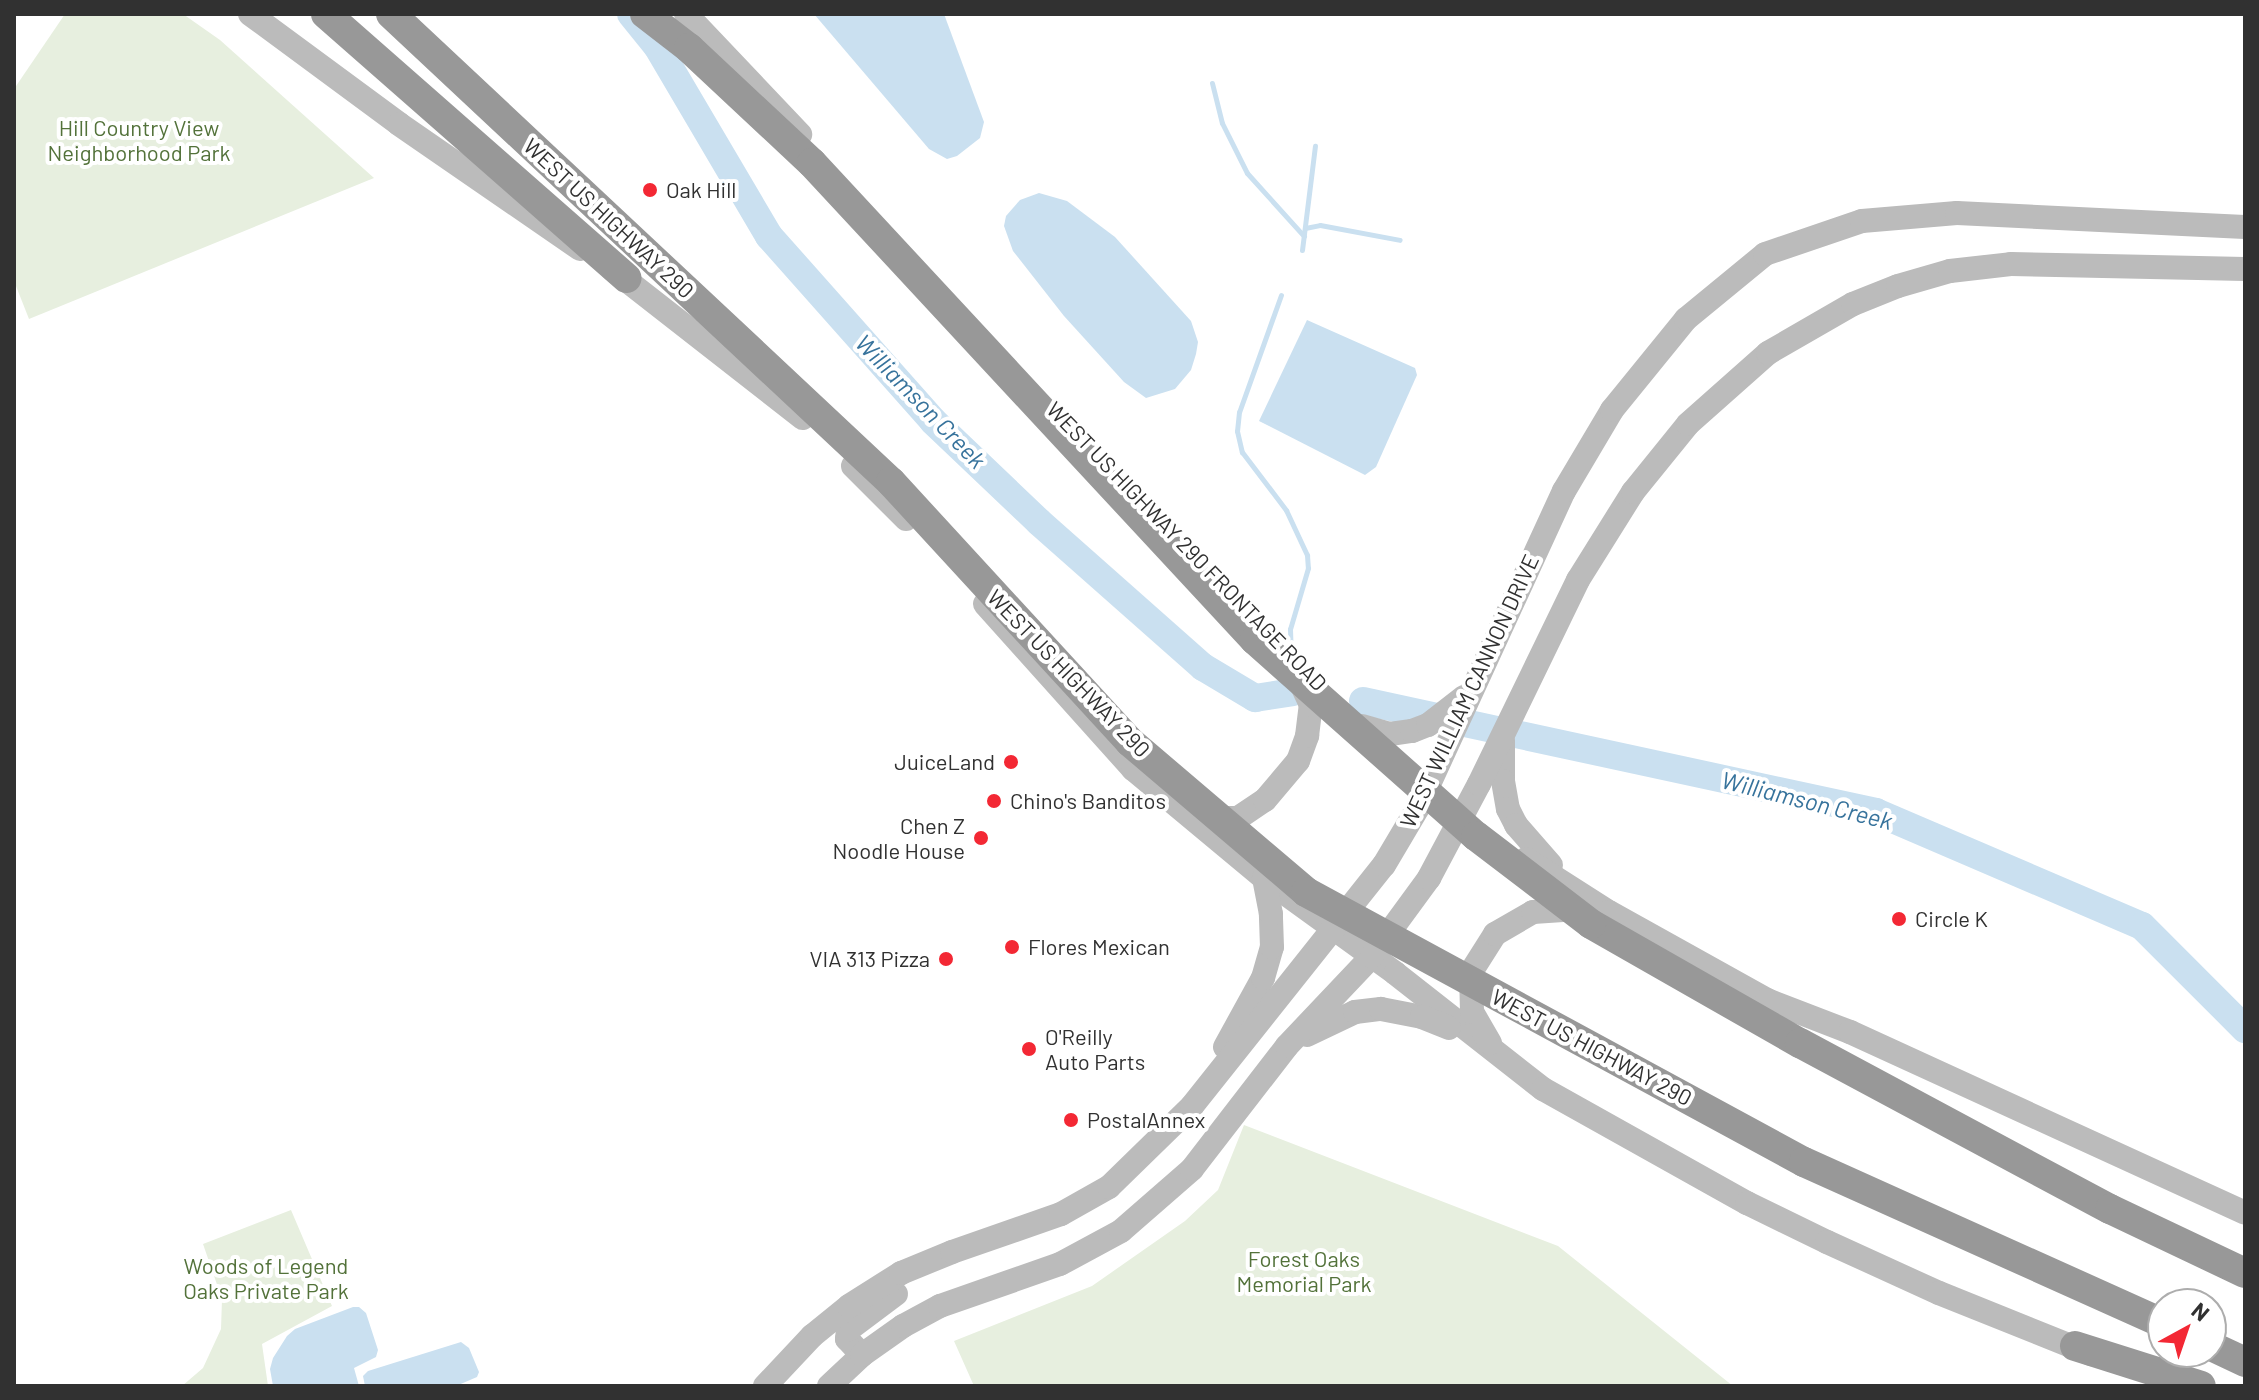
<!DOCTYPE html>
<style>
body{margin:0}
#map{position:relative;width:2259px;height:1400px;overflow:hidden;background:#fff;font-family:Barlow,sans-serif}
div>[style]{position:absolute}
.green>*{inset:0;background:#e7efdf}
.water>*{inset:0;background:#cae0f0}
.stream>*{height:5px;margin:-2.5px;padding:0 2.5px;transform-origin:2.5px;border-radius:2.5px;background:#cae0f0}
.river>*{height:28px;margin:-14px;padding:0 14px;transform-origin:14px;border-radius:14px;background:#cae0f0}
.secondary>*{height:24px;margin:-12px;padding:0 12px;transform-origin:12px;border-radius:12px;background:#bbb}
.motorway>*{height:30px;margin:-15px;padding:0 15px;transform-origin:15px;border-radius:15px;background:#989898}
.motorway-bridge>*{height:30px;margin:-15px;padding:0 15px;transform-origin:15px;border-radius:15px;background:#989898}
.dots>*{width:22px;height:22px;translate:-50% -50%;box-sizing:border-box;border:4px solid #fff;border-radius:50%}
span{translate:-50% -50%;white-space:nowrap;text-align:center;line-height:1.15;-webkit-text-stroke:8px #fff;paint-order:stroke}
.park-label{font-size:22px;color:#53723a}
.poi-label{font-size:22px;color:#313131}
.left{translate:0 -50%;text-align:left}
.right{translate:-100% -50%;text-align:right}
.street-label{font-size:22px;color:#313131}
.water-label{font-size:24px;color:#37739c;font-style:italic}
.frame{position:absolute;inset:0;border:16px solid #313131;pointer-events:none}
.north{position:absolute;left:2147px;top:1288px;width:80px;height:80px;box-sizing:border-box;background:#fff;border:2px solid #adadad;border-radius:50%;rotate:40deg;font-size:22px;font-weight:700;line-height:32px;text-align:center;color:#313131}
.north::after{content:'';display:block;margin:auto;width:28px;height:36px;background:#f32834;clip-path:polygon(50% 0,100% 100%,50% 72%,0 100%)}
</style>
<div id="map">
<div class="green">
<i style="clip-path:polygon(65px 14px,183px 14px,220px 40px,374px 178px,29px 319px,14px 281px,14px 89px)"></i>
<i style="clip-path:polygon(1244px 1125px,1558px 1246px,1733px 1386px,974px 1386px,954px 1341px,1092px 1286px,1185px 1221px,1218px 1190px)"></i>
<i style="clip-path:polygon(291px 1210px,332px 1306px,262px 1344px,268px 1386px,182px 1386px,203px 1368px,221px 1329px,222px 1299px,203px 1244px)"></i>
</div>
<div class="water">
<i style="clip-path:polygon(814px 14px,944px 14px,984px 122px,980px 138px,957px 156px,947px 159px,929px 149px)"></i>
<i style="clip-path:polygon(1039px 193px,1067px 201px,1115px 237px,1191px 321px,1198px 342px,1196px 354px,1191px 370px,1175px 389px,1146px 398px,1124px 382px,1064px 316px,1013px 251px,1004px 226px,1006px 216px,1020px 200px)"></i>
<i style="clip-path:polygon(1307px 320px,1415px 368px,1417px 375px,1376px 467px,1365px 475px,1259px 421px)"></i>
<i style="clip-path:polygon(353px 1307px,359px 1307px,366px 1313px,378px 1350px,376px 1357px,354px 1368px,359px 1386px,273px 1386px,270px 1369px,273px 1358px,287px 1336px,295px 1329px)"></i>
<i style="clip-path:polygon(461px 1342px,469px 1348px,479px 1372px,477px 1377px,456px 1386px,365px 1386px,363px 1376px,368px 1371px)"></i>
</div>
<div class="stream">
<i style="left:1212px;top:83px;width:41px;rotate:76deg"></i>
<i style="left:1222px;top:123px;width:56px;rotate:63.4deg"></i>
<i style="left:1247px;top:173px;width:85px;rotate:47.9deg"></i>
<i style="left:1305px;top:228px;width:15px;rotate:-11deg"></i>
<i style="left:1320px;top:225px;width:81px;rotate:10.6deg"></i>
<i style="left:1302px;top:250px;width:105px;rotate:-82.9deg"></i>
<i style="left:1281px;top:295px;width:124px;rotate:109.7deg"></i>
<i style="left:1239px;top:412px;width:19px;rotate:96deg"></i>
<i style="left:1237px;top:431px;width:22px;rotate:77deg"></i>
<i style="left:1242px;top:452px;width:73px;rotate:52.8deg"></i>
<i style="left:1286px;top:510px;width:50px;rotate:65deg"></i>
<i style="left:1307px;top:555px;width:13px;rotate:86deg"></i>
<i style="left:1308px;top:568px;width:64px;rotate:106.4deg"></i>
<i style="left:1290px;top:629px;width:24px;rotate:88deg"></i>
</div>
<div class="river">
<i style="left:631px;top:14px;width:41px;rotate:50.9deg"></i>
<i style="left:657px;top:46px;width:221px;rotate:59.5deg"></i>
<i style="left:769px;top:236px;width:247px;rotate:48.4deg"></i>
<i style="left:933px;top:421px;width:146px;rotate:43.6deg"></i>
<i style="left:1039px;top:522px;width:219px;rotate:41.5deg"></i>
<i style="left:1203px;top:667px;width:61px;rotate:30.8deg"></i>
<i style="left:1255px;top:698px;width:38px;rotate:-9deg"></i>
<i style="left:1363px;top:701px;width:525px;rotate:12.21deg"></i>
<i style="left:1876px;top:812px;width:289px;rotate:23.2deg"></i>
<i style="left:2142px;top:926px;width:146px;rotate:45deg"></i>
</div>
<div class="secondary">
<i style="left:250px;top:14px;width:185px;rotate:36.4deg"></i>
<i style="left:399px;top:124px;width:220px;rotate:34.6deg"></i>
<i style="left:686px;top:14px;width:166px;rotate:46.5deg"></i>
<i style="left:612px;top:269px;width:242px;rotate:38deg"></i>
<i style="left:853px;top:466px;width:75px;rotate:45deg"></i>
<i style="left:985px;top:604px;width:222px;rotate:48.1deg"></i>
<i style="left:1133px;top:769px;width:170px;rotate:39.8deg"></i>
<i style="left:1264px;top:878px;width:162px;rotate:35.9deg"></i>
<i style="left:1395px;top:973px;width:188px;rotate:38.1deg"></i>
<i style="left:1543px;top:1089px;width:234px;rotate:29.2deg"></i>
<i style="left:1747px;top:1203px;width:89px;rotate:26deg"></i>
<i style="left:1827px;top:1242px;width:123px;rotate:24.5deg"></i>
<i style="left:1939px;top:1293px;width:164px;rotate:21.9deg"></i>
<i style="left:1362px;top:726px;width:29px;rotate:16deg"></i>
<i style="left:1390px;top:734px;width:22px;rotate:-8deg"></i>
<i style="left:1412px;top:731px;width:17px;rotate:-21deg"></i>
<i style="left:1428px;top:725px;width:46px;rotate:-37.9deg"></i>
<i style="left:1503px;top:741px;width:40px;rotate:90deg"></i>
<i style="left:1503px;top:781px;width:28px;rotate:80deg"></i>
<i style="left:1508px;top:809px;width:18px;rotate:63deg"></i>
<i style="left:1516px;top:825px;width:53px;rotate:48.8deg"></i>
<i style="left:1211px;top:818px;width:27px"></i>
<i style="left:1238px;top:818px;width:32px;rotate:-34deg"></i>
<i style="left:1265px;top:800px;width:51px;rotate:-49.8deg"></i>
<i style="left:1298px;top:761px;width:27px;rotate:-70deg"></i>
<i style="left:1307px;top:736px;width:31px;rotate:-83deg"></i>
<i style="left:1311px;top:705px;width:26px;rotate:-115deg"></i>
<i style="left:1526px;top:859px;width:98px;rotate:32.6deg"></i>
<i style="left:1609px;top:912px;width:181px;rotate:29.1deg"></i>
<i style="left:1767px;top:1000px;width:89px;rotate:21.1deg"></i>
<i style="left:1850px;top:1032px;width:434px;rotate:24.6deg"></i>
<i style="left:1307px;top:1035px;width:53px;rotate:-25.6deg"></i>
<i style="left:1355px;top:1012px;width:26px;rotate:-7deg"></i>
<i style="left:1381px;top:1009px;width:42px;rotate:11deg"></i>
<i style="left:1422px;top:1017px;width:29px;rotate:22deg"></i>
<i style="left:1490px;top:1043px;width:36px;rotate:-120deg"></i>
<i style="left:1472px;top:1012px;width:40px;rotate:-91.4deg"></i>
<i style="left:1471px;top:972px;width:45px;rotate:-57.7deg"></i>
<i style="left:1495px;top:934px;width:44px;rotate:-30.1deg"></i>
<i style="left:1533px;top:912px;width:45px;rotate:-3.8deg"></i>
<i style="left:1225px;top:1047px;width:79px;rotate:-61.2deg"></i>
<i style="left:1263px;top:978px;width:32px;rotate:-74deg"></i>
<i style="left:1272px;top:947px;width:33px;rotate:-92deg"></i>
<i style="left:1271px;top:914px;width:37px;rotate:-101deg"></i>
<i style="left:862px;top:1355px;width:22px;rotate:-133deg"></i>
<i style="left:847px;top:1339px;width:9px;rotate:-84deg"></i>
<i style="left:848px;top:1330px;width:60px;rotate:-36.9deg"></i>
<i style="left:765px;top:1386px;width:69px;rotate:-46.8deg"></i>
<i style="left:812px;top:1336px;width:48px;rotate:-39deg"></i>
<i style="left:849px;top:1306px;width:62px;rotate:-32.4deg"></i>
<i style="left:901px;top:1273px;width:55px;rotate:-22.4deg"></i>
<i style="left:952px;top:1252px;width:115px;rotate:-19.2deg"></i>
<i style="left:1061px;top:1214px;width:55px;rotate:-29.4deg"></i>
<i style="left:1109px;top:1187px;width:116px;rotate:-44.3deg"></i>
<i style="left:1192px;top:1106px;width:308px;rotate:-51.5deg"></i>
<i style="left:1384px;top:865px;width:69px;rotate:-59.3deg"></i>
<i style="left:1419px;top:806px;width:347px;rotate:-65.3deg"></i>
<i style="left:1564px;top:491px;width:94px;rotate:-59.3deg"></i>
<i style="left:1612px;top:410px;width:117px;rotate:-50.9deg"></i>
<i style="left:1686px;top:319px;width:102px;rotate:-39.4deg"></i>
<i style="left:1765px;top:254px;width:102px;rotate:-18.8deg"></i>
<i style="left:1862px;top:221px;width:95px;rotate:-4.8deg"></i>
<i style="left:1957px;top:213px;width:288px;rotate:2.8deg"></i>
<i style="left:829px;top:1386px;width:45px;rotate:-43.2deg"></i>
<i style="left:862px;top:1355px;width:50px;rotate:-35.3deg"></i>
<i style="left:903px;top:1326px;width:42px;rotate:-28.4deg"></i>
<i style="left:940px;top:1306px;width:127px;rotate:-19.3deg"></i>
<i style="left:1060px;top:1264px;width:69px;rotate:-28.4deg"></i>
<i style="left:1121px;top:1231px;width:94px;rotate:-41.1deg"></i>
<i style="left:1192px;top:1169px;width:155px;rotate:-52.3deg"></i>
<i style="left:1287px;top:1046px;width:124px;rotate:-46.6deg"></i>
<i style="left:1372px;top:956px;width:97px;rotate:-53.8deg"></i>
<i style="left:1429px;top:878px;width:106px;rotate:-62deg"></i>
<i style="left:1479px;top:784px;width:227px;rotate:-64.1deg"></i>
<i style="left:1578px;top:580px;width:104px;rotate:-58deg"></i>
<i style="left:1633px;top:492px;width:87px;rotate:-51deg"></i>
<i style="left:1688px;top:424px;width:107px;rotate:-41.6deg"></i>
<i style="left:1768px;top:353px;width:98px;rotate:-30deg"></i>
<i style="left:1853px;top:304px;width:48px;rotate:-21.8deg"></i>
<i style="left:1898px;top:286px;width:54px;rotate:-16.1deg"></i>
<i style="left:1950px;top:271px;width:61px;rotate:-6.5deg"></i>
<i style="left:2011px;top:264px;width:234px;rotate:1.2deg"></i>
</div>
<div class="motorway">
<i style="left:326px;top:14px;width:400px;rotate:41.3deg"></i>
<i style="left:1591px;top:924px;width:241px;rotate:29.7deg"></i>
<i style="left:1800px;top:1043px;width:352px;rotate:28.2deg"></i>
<i style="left:2110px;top:1209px;width:149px;rotate:25.4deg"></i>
<i style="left:2075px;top:1346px;width:132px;rotate:17.6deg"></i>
<i style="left:2211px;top:1346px;width:38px;rotate:25deg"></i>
</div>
<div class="motorway-bridge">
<i style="left:391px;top:14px;width:685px;rotate:43.11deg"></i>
<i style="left:891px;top:482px;width:353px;rotate:47.4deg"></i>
<i style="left:1130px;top:742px;width:231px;rotate:40.4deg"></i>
<i style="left:1306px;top:892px;width:566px;rotate:28.47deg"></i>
<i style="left:1804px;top:1162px;width:393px;rotate:24.2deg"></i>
<i style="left:645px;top:14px;width:56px;rotate:37.7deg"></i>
<i style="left:689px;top:48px;width:168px;rotate:43.1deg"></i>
<i style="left:812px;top:163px;width:651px;rotate:47.12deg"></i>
<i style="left:1255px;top:640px;width:295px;rotate:41.6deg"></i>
<i style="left:1476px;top:836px;width:145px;rotate:37.4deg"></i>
</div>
<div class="dots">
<i style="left:650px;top:190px;background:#f32834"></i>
<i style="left:1011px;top:762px;background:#f32834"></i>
<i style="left:994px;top:801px;background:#f32834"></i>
<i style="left:981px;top:838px;background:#f32834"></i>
<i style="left:1899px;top:919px;background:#f32834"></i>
<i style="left:1012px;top:947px;background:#f32834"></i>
<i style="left:946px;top:959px;background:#f32834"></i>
<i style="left:1029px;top:1049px;background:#f32834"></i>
<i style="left:1071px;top:1120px;background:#f32834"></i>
</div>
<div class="park-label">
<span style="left:139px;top:140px">Hill Country View<br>Neighborhood Park</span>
<span style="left:1304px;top:1271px">Forest Oaks<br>Memorial Park</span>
<span style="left:266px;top:1278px">Woods of Legend<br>Oaks Private Park</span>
</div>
<div class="poi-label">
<span class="left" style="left:666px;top:190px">Oak Hill</span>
<span class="right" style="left:995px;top:762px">JuiceLand</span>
<span class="left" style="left:1010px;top:801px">Chino's Banditos</span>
<span class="right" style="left:965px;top:838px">Chen Z<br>Noodle House</span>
<span class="left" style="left:1915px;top:919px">Circle K</span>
<span class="left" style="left:1028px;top:947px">Flores Mexican</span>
<span class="right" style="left:930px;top:959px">VIA 313 Pizza</span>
<span class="left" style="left:1045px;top:1049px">O'Reilly<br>Auto Parts</span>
<span class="left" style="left:1087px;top:1120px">PostalAnnex</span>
</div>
<div class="street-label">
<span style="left:609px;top:218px;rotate:43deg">WEST US HIGHWAY 290</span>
<span style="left:1187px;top:546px;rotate:46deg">WEST US HIGHWAY 290 FRONTAGE ROAD</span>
<span style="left:1069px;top:673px;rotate:46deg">WEST US HIGHWAY 290</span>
<span style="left:1469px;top:691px;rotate:-65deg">WEST WILLIAM CANNON DRIVE</span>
<span style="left:1592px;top:1047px;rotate:28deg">WEST US HIGHWAY 290</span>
</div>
<div class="water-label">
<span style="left:921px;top:401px;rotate:46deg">Williamson Creek</span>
<span style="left:1807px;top:800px;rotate:14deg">Williamson Creek</span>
</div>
<div class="frame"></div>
<div class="north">N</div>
</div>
